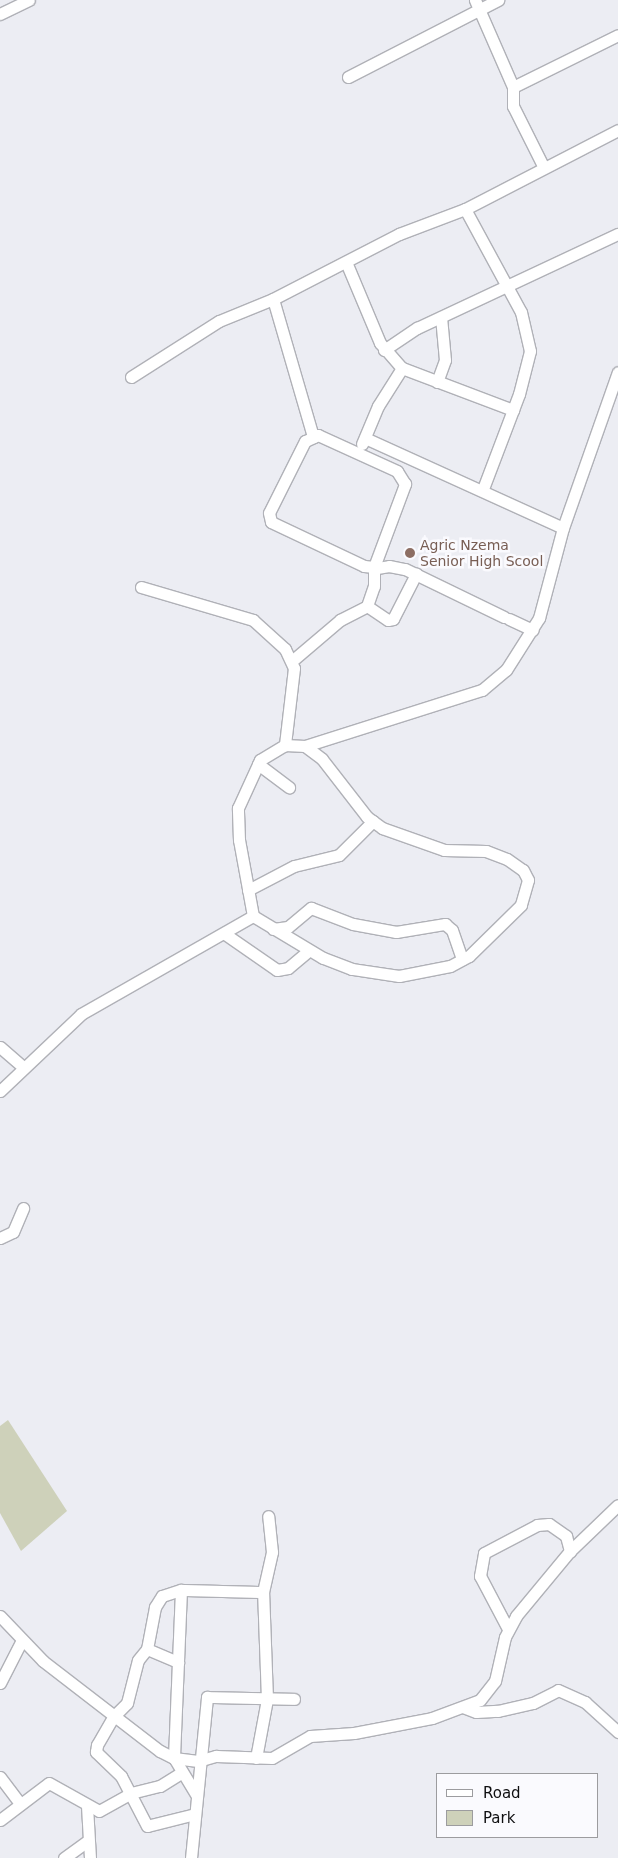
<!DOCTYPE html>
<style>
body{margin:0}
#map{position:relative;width:618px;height:1858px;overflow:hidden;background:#ecedf3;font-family:"DejaVu Sans",sans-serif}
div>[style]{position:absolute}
.green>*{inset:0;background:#ced1ba}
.roads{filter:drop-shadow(1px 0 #b0b1b7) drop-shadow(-1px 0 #b0b1b7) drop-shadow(0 1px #b0b1b7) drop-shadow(0 -1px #b0b1b7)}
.minor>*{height:11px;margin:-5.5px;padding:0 5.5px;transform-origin:5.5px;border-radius:5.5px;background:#fff}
.dots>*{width:14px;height:14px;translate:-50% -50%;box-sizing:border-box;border:2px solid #fafafe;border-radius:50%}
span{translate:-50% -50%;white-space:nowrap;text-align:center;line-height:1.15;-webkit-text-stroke:5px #fafafe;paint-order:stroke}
.education-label{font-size:14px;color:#785e54}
.left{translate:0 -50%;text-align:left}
.legend{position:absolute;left:436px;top:1773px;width:162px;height:65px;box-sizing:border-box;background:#fafafe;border:1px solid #9c9c9f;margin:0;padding:6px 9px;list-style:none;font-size:15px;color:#0f0f11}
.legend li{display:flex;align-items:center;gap:10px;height:25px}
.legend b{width:25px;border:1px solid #9c9c9f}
</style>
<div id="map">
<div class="green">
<i style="clip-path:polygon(8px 1420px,67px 1511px,21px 1551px,0 1513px,0 1426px)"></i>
</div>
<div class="roads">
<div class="minor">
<i style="left:475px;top:0;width:95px;rotate:66.4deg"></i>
<i style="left:513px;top:87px;width:117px;rotate:-26.3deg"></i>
<i style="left:0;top:14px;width:32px;rotate:-26deg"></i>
<i style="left:348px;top:77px;width:169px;rotate:-27.2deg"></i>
<i style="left:513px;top:87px;width:19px;rotate:90deg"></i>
<i style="left:513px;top:106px;width:67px;rotate:63.4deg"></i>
<i style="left:465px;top:209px;width:117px;rotate:61.5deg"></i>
<i style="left:521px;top:312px;width:40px;rotate:77deg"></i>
<i style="left:530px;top:351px;width:44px;rotate:104.3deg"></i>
<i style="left:519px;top:394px;width:102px;rotate:110.8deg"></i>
<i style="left:346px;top:262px;width:88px;rotate:67.2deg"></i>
<i style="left:380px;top:343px;width:33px;rotate:49deg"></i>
<i style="left:402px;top:368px;width:119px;rotate:20.7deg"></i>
<i style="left:273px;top:299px;width:144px;rotate:73.8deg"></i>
<i style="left:384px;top:350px;width:40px;rotate:-34deg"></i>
<i style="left:417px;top:328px;width:222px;rotate:-25.1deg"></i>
<i style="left:131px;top:377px;width:104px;rotate:-32.5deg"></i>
<i style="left:219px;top:321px;width:58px;rotate:-22.2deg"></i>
<i style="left:273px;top:299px;width:142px;rotate:-27.3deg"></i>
<i style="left:399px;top:234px;width:71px;rotate:-20.7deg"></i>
<i style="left:465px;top:209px;width:172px;rotate:-27.3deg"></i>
<i style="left:437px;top:382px;width:23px;rotate:-70deg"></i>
<i style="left:445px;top:360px;width:43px;rotate:-95.3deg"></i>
<i style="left:365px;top:438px;width:217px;rotate:24.4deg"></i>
<i style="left:362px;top:444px;width:41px;rotate:-67.2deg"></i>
<i style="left:378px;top:406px;width:45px;rotate:-57.7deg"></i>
<i style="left:141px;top:587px;width:117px;rotate:16.4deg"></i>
<i style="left:253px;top:620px;width:43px;rotate:42.2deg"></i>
<i style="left:285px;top:649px;width:21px;rotate:65deg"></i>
<i style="left:294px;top:668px;width:78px;rotate:96.7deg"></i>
<i style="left:367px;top:606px;width:25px;rotate:34deg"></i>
<i style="left:388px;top:620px;width:5px;rotate:-11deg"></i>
<i style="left:393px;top:619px;width:51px;rotate:-62.9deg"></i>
<i style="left:509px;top:619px;width:26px;rotate:25deg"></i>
<i style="left:293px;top:660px;width:62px;rotate:-40.4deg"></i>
<i style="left:340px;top:620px;width:30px;rotate:-27deg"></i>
<i style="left:367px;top:606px;width:21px;rotate:-71deg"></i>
<i style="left:374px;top:586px;width:19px;rotate:-90deg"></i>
<i style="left:374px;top:567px;width:89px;rotate:-69.5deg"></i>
<i style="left:405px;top:484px;width:15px;rotate:-122deg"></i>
<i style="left:397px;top:471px;width:87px;rotate:-155.5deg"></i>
<i style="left:318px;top:435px;width:14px;rotate:155deg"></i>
<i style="left:305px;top:441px;width:80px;rotate:116.6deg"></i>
<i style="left:269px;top:513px;width:9px;rotate:77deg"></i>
<i style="left:271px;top:522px;width:103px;rotate:25.3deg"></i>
<i style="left:364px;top:566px;width:10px;rotate:6deg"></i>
<i style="left:374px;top:567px;width:3px;rotate:18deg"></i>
<i style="left:377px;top:568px;width:12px;rotate:-9deg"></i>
<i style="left:389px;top:566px;width:16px;rotate:11deg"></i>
<i style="left:405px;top:569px;width:110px;rotate:25.9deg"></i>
<i style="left:285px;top:745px;width:20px;rotate:3deg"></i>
<i style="left:305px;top:746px;width:21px;rotate:37deg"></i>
<i style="left:322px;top:759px;width:73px;rotate:52.2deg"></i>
<i style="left:367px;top:817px;width:19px;rotate:36deg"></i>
<i style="left:382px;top:828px;width:66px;rotate:19.5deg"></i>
<i style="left:444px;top:850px;width:42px;rotate:1.4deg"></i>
<i style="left:486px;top:851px;width:22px;rotate:21deg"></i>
<i style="left:507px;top:859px;width:19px;rotate:35deg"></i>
<i style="left:523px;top:870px;width:11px;rotate:63deg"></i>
<i style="left:528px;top:880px;width:26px;rotate:106deg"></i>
<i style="left:521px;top:905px;width:73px;rotate:135.6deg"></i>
<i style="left:469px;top:956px;width:21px;rotate:152deg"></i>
<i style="left:450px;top:966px;width:52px;rotate:168.9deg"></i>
<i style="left:399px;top:976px;width:48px;rotate:-171.5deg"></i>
<i style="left:352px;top:969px;width:31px;rotate:-159deg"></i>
<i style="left:323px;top:958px;width:82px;rotate:-149deg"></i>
<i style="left:253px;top:916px;width:77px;rotate:-100.4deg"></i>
<i style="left:239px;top:840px;width:32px;rotate:-92deg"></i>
<i style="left:238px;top:808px;width:53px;rotate:-65.4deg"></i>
<i style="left:260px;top:760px;width:29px;rotate:-31deg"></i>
<i style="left:305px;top:746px;width:186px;rotate:-17.6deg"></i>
<i style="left:482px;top:690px;width:31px;rotate:-40deg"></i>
<i style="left:506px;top:670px;width:62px;rotate:-57.6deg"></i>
<i style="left:539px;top:618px;width:93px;rotate:-75.1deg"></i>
<i style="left:563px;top:528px;width:165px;rotate:-70.6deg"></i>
<i style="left:258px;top:764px;width:39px;rotate:37deg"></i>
<i style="left:248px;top:890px;width:52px;rotate:-27.6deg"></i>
<i style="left:294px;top:866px;width:46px;rotate:-13.7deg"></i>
<i style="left:339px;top:855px;width:48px;rotate:-45deg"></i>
<i style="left:273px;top:929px;width:15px;rotate:-8deg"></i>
<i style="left:288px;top:927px;width:30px;rotate:-40deg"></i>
<i style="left:311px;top:908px;width:45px;rotate:20.9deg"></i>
<i style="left:353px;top:924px;width:44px;rotate:10.5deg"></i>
<i style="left:396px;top:932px;width:50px;rotate:-9.3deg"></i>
<i style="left:445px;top:924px;width:9px;rotate:41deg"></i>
<i style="left:452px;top:930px;width:31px;rotate:71deg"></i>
<i style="left:225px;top:934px;width:63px;rotate:34.7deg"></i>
<i style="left:277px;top:970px;width:11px;rotate:-10deg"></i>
<i style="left:288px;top:968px;width:26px;rotate:-40deg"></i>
<i style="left:0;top:1047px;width:30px;rotate:41deg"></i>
<i style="left:0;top:1091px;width:112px;rotate:-43.5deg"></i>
<i style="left:81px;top:1014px;width:198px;rotate:-29.7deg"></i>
<i style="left:0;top:1238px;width:14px;rotate:-25deg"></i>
<i style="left:13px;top:1232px;width:26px;rotate:-67deg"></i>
<i style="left:181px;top:1590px;width:168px;rotate:92.4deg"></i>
<i style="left:174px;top:1758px;width:44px;rotate:58.8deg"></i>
<i style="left:0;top:1616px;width:62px;rotate:46.3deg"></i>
<i style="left:43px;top:1661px;width:148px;rotate:37.6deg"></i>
<i style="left:160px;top:1751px;width:16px;rotate:27deg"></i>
<i style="left:174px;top:1758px;width:24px;rotate:7deg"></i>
<i style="left:198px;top:1761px;width:19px;rotate:-16deg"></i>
<i style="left:216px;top:1756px;width:56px;rotate:2deg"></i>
<i style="left:272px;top:1758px;width:44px;rotate:-30.1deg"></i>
<i style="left:310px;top:1736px;width:44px;rotate:-3.9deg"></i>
<i style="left:354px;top:1733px;width:79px;rotate:-10.9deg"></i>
<i style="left:432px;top:1718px;width:51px;rotate:-20.6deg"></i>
<i style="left:480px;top:1700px;width:24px;rotate:-52deg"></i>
<i style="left:495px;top:1681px;width:45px;rotate:-77.2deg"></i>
<i style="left:505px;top:1637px;width:24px;rotate:-62deg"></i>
<i style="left:516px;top:1616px;width:85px;rotate:-50.3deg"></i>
<i style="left:570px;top:1551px;width:66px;rotate:-43.8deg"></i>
<i style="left:508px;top:1629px;width:60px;rotate:-117.8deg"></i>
<i style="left:480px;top:1576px;width:23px;rotate:-80deg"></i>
<i style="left:484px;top:1553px;width:60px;rotate:-27.8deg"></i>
<i style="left:537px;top:1525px;width:12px;rotate:-5deg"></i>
<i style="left:549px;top:1524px;width:21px;rotate:35deg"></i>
<i style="left:566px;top:1536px;width:16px;rotate:75deg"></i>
<i style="left:147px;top:1649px;width:34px;rotate:23deg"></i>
<i style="left:0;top:1683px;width:46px;rotate:-62.9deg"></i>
<i style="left:463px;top:1707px;width:14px;rotate:21deg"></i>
<i style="left:476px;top:1712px;width:22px;rotate:-3deg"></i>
<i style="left:498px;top:1711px;width:36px;rotate:-13deg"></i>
<i style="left:533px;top:1703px;width:28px;rotate:-27deg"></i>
<i style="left:558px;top:1690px;width:30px;rotate:24deg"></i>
<i style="left:585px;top:1702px;width:45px;rotate:42.3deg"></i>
<i style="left:256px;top:1758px;width:60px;rotate:-79.4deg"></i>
<i style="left:267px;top:1699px;width:107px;rotate:-92.1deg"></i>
<i style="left:263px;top:1592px;width:41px;rotate:-77.3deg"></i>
<i style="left:272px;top:1552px;width:36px;rotate:-96deg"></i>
<i style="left:0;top:1777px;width:31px;rotate:53deg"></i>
<i style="left:87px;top:1806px;width:52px;rotate:86.7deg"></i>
<i style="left:195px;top:1814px;width:49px;rotate:166deg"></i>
<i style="left:147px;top:1826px;width:56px;rotate:-117.5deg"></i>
<i style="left:121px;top:1776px;width:35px;rotate:-136deg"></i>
<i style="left:96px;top:1752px;width:7px;rotate:-82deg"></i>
<i style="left:97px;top:1745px;width:32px;rotate:-60deg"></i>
<i style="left:113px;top:1717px;width:20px;rotate:-45deg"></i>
<i style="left:127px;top:1703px;width:44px;rotate:-75.7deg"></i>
<i style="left:138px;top:1660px;width:14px;rotate:-51deg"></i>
<i style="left:147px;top:1649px;width:43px;rotate:-79.2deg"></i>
<i style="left:155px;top:1607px;width:13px;rotate:-58deg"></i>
<i style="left:162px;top:1596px;width:20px;rotate:-18deg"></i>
<i style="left:181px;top:1590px;width:82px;rotate:1.4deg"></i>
<i style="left:0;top:1820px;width:61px;rotate:-37.1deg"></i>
<i style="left:49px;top:1783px;width:57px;rotate:29.2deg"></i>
<i style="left:99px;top:1811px;width:37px;rotate:-29deg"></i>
<i style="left:131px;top:1793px;width:30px;rotate:-14deg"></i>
<i style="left:160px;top:1786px;width:26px;rotate:-32deg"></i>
<i style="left:64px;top:1858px;width:29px;rotate:-36deg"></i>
<i style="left:191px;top:1858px;width:162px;rotate:-84.3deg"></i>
<i style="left:207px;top:1697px;width:87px;rotate:1.3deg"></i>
</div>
</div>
<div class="dots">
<i style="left:410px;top:553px;background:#8d6e63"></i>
</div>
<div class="education-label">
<span class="left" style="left:420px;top:553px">Agric Nzema<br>Senior High Scool</span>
</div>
<ul class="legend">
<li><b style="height:6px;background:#fff"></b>Road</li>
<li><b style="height:14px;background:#ced1ba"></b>Park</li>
</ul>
</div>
